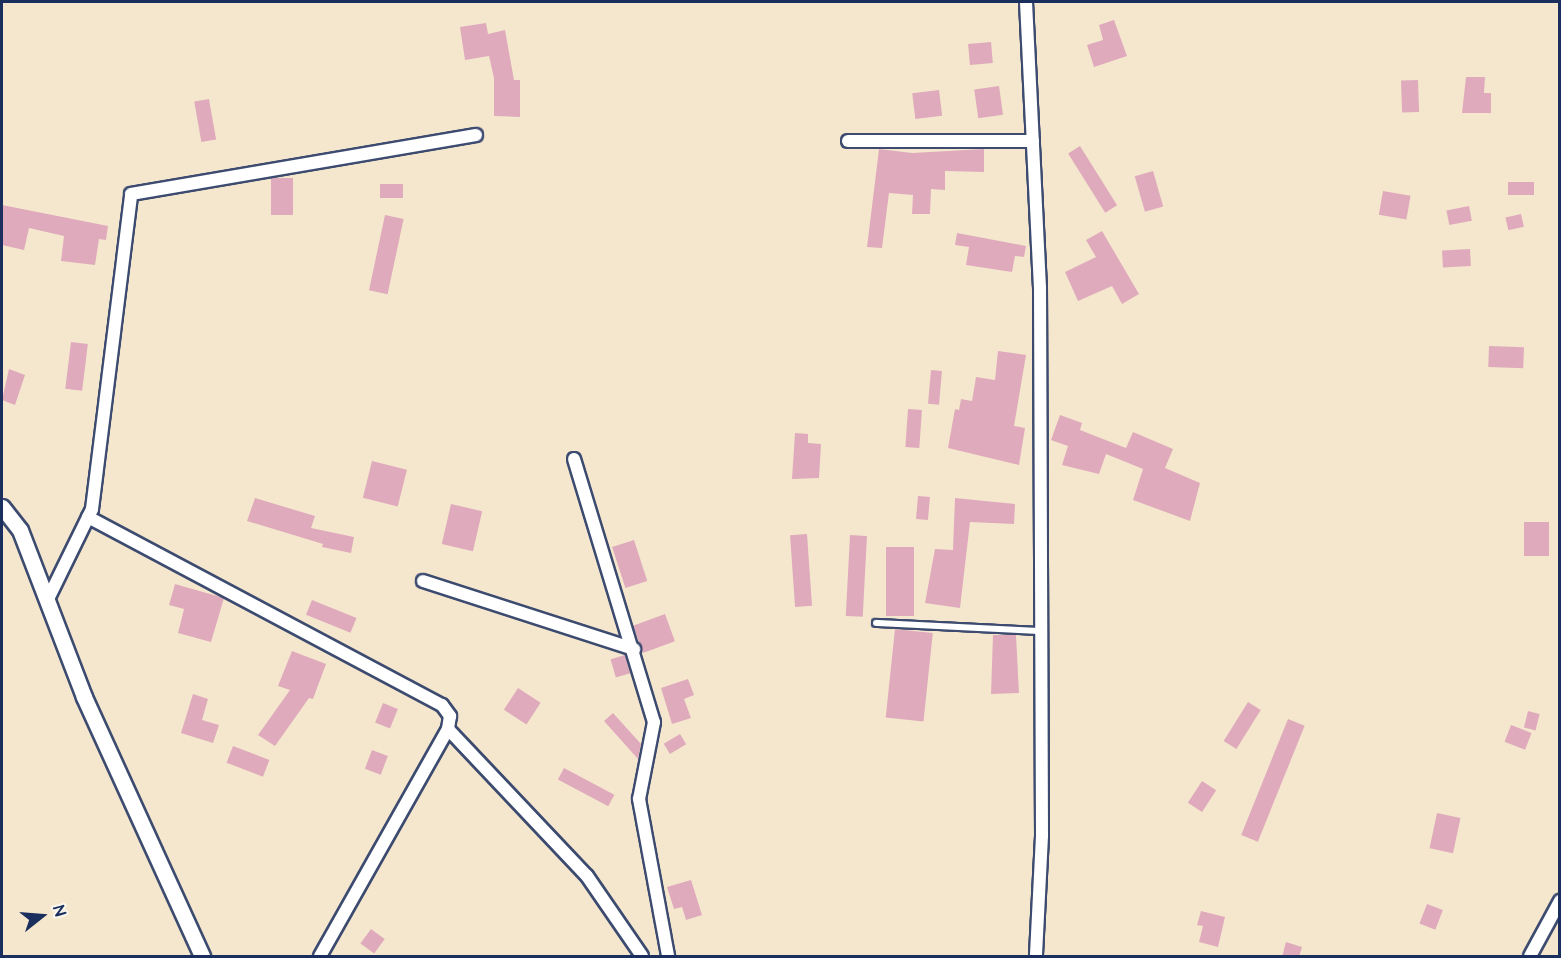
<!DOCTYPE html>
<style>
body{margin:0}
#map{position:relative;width:1561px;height:958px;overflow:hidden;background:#f5e7ce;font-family:"Architects Daughter",sans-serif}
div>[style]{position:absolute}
.building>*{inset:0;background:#dfabbc;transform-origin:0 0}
.roads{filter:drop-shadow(2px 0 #3c4b6f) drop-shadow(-2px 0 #3c4b6f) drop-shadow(0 2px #3c4b6f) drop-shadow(0 -2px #3c4b6f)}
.service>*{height:6px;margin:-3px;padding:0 3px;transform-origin:3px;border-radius:3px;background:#fff}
.minor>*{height:12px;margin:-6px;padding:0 6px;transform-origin:6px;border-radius:6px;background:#fff}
.tertiary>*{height:15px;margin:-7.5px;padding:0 7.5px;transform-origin:7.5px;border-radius:7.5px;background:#fff}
span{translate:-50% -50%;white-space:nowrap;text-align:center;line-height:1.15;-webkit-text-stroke:6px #fbf7ec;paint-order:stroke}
.frame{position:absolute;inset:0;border:3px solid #1b2f5e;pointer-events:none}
.north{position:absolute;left:12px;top:886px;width:60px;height:60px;-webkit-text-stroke:4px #fbf7ec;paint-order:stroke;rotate:73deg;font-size:16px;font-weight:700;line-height:24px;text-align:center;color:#1b2f5e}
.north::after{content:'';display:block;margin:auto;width:21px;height:27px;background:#1b2f5e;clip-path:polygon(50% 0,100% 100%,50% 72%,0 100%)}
</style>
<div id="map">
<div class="building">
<i style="clip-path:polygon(1114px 20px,1127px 56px,1094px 67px,1087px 45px,1103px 40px,1099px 25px)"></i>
<i style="clip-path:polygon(486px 23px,488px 34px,505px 30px,514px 80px,520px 80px,520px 117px,494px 116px,494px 78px,489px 56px,465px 60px,460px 27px)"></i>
<i style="left:991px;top:42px;width:21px;height:23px;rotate:85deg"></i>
<i style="clip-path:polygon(1466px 77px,1485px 77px,1484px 93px,1491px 93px,1491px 113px,1462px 113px)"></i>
<i style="left:1418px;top:80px;width:32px;height:17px;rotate:88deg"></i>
<i style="left:999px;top:86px;width:29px;height:25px;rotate:82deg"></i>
<i style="left:939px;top:90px;width:26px;height:27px;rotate:83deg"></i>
<i style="left:209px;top:99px;width:41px;height:15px;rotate:80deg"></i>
<i style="left:1080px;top:146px;width:70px;height:14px;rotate:58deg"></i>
<i style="clip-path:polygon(879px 149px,912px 153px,984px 149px,984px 172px,945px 171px,945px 190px,931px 189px,930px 214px,912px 214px,913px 195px,889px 193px,882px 248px,867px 247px)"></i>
<i style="left:1153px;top:171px;width:37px;height:19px;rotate:74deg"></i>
<i style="left:271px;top:178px;width:22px;height:37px"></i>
<i style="left:1534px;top:182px;width:13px;height:26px;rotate:90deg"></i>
<i style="left:380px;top:184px;width:23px;height:14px"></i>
<i style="left:1383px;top:191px;width:28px;height:24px;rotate:10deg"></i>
<i style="clip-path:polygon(2px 205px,108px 226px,106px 240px,99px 239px,95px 265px,61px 261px,64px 236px,29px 228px,24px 250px,2px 245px)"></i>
<i style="left:1469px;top:206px;width:15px;height:23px;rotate:79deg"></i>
<i style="left:1521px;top:214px;width:13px;height:16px;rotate:77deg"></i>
<i style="left:385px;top:215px;width:19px;height:77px;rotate:12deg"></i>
<i style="clip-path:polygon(1102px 231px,1139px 294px,1122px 304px,1112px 286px,1078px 301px,1065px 272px,1096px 257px,1086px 240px)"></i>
<i style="clip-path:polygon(957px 233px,1026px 246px,1024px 257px,1015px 256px,1012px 272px,966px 265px,969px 247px,955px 245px)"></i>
<i style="left:1470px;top:249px;width:17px;height:28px;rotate:87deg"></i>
<i style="left:71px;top:342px;width:17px;height:47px;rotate:7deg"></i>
<i style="left:1489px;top:346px;width:35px;height:21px;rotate:2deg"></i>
<i style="clip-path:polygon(998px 351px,1026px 355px,1014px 426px,1025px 428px,1019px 465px,948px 448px,955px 409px,959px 410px,961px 399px,972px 401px,976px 377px,995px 380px)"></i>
<i style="clip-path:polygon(9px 369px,25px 375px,15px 405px,2px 400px)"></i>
<i style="left:931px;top:370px;width:11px;height:34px;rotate:5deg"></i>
<i style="left:908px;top:409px;width:14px;height:38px;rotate:4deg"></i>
<i style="clip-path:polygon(1060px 415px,1082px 423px,1080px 430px,1126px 448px,1133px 432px,1173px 449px,1165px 468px,1200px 483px,1190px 521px,1133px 500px,1143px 469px,1106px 454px,1099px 474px,1062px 465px,1068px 446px,1051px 440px)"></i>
<i style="clip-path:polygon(795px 433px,808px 434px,808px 443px,821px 444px,819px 478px,792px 479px)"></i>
<i style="left:372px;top:461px;width:36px;height:38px;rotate:14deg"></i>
<i style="left:918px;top:496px;width:12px;height:23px;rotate:5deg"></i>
<i style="clip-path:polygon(255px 498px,315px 516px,311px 528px,354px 537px,351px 553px,322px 547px,323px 544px,247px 521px)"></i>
<i style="clip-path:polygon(955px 498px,1015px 504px,1014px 524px,970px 522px,960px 608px,925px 603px,935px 549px,953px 550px)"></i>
<i style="left:451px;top:504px;width:32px;height:41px;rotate:13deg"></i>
<i style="left:1524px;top:522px;width:25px;height:34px"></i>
<i style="left:807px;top:534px;width:72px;height:17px;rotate:86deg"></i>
<i style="left:850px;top:535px;width:17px;height:81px;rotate:3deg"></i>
<i style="left:634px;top:540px;width:43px;height:23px;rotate:72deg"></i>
<i style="left:886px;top:547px;width:28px;height:69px"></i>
<i style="clip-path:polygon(175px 584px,224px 598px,211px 642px,178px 633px,184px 609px,169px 605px)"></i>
<i style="left:312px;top:600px;width:48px;height:16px;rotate:22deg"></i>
<i style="left:665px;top:614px;width:29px;height:34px;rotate:70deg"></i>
<i style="left:895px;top:629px;width:38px;height:89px;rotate:6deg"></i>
<i style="clip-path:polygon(993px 635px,1016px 635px,1019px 693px,991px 694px)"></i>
<i style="clip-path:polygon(292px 651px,326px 664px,313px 699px,309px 698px,275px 746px,258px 735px,290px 690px,278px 686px)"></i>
<i style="left:625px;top:655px;width:19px;height:15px;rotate:74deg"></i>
<i style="clip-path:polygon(688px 679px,694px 695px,684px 699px,691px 718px,672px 724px,661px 688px)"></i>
<i style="left:518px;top:688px;width:27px;height:26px;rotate:33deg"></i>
<i style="clip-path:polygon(193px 694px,208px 699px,202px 720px,219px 725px,213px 743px,181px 733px)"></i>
<i style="left:1248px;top:702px;width:15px;height:46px;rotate:32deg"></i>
<i style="left:383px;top:703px;width:16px;height:21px;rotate:22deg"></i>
<i style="left:1528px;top:711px;width:12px;height:17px;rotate:14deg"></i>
<i style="clip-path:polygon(613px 713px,641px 744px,638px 759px,604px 721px)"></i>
<i style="left:1288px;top:719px;width:18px;height:125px;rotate:22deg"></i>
<i style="left:1511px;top:725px;width:22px;height:18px;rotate:21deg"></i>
<i style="left:680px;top:734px;width:12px;height:19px;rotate:59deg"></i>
<i style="left:233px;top:746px;width:39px;height:18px;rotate:21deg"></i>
<i style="left:372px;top:750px;width:17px;height:20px;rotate:21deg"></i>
<i style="left:564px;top:768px;width:57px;height:13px;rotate:28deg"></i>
<i style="left:1202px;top:781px;width:17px;height:26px;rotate:33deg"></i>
<i style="left:1437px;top:813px;width:24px;height:36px;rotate:12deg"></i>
<i style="clip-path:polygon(691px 880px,702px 915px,686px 920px,682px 907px,674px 909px,667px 887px)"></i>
<i style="left:1427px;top:904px;width:17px;height:21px;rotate:21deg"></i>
<i style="clip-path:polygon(1201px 911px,1225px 917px,1218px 947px,1199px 942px,1203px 926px,1197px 925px)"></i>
<i style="left:371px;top:929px;width:17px;height:18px;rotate:36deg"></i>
<i style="clip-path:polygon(1286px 942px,1302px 947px,1299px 957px,1282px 957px)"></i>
</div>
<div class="roads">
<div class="service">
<i style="left:876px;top:623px;width:165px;rotate:2.8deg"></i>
</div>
<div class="minor">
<i style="left:1026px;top:2px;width:285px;rotate:87.2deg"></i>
<i style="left:1040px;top:287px;width:549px;rotate:89.79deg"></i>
<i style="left:1042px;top:836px;width:120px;rotate:92.9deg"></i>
<i style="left:848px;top:141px;width:185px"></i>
<i style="left:574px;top:459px;width:275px;rotate:73.1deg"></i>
<i style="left:654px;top:722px;width:78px;rotate:101deg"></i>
<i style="left:639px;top:799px;width:160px;rotate:79.5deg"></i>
<i style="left:88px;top:517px;width:401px;rotate:28deg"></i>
<i style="left:442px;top:705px;width:14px;rotate:54deg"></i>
<i style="left:450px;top:716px;width:13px;rotate:99deg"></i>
<i style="left:448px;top:729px;width:261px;rotate:119.4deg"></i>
<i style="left:423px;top:581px;width:222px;rotate:17.9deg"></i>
<i style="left:48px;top:599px;width:100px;rotate:-63.9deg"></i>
<i style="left:92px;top:509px;width:317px;rotate:-82.9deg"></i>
<i style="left:131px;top:194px;width:350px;rotate:-9.7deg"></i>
<i style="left:448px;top:729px;width:202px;rotate:46.6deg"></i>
<i style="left:587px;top:876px;width:97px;rotate:55.5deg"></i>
<i style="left:1530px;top:956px;width:63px;rotate:-61.4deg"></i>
</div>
<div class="tertiary">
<i style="left:2px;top:507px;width:29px;rotate:52deg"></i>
<i style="left:20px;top:530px;width:179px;rotate:69deg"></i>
<i style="left:84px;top:697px;width:285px;rotate:65.5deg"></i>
</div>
</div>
<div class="frame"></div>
<div class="north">N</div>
</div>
